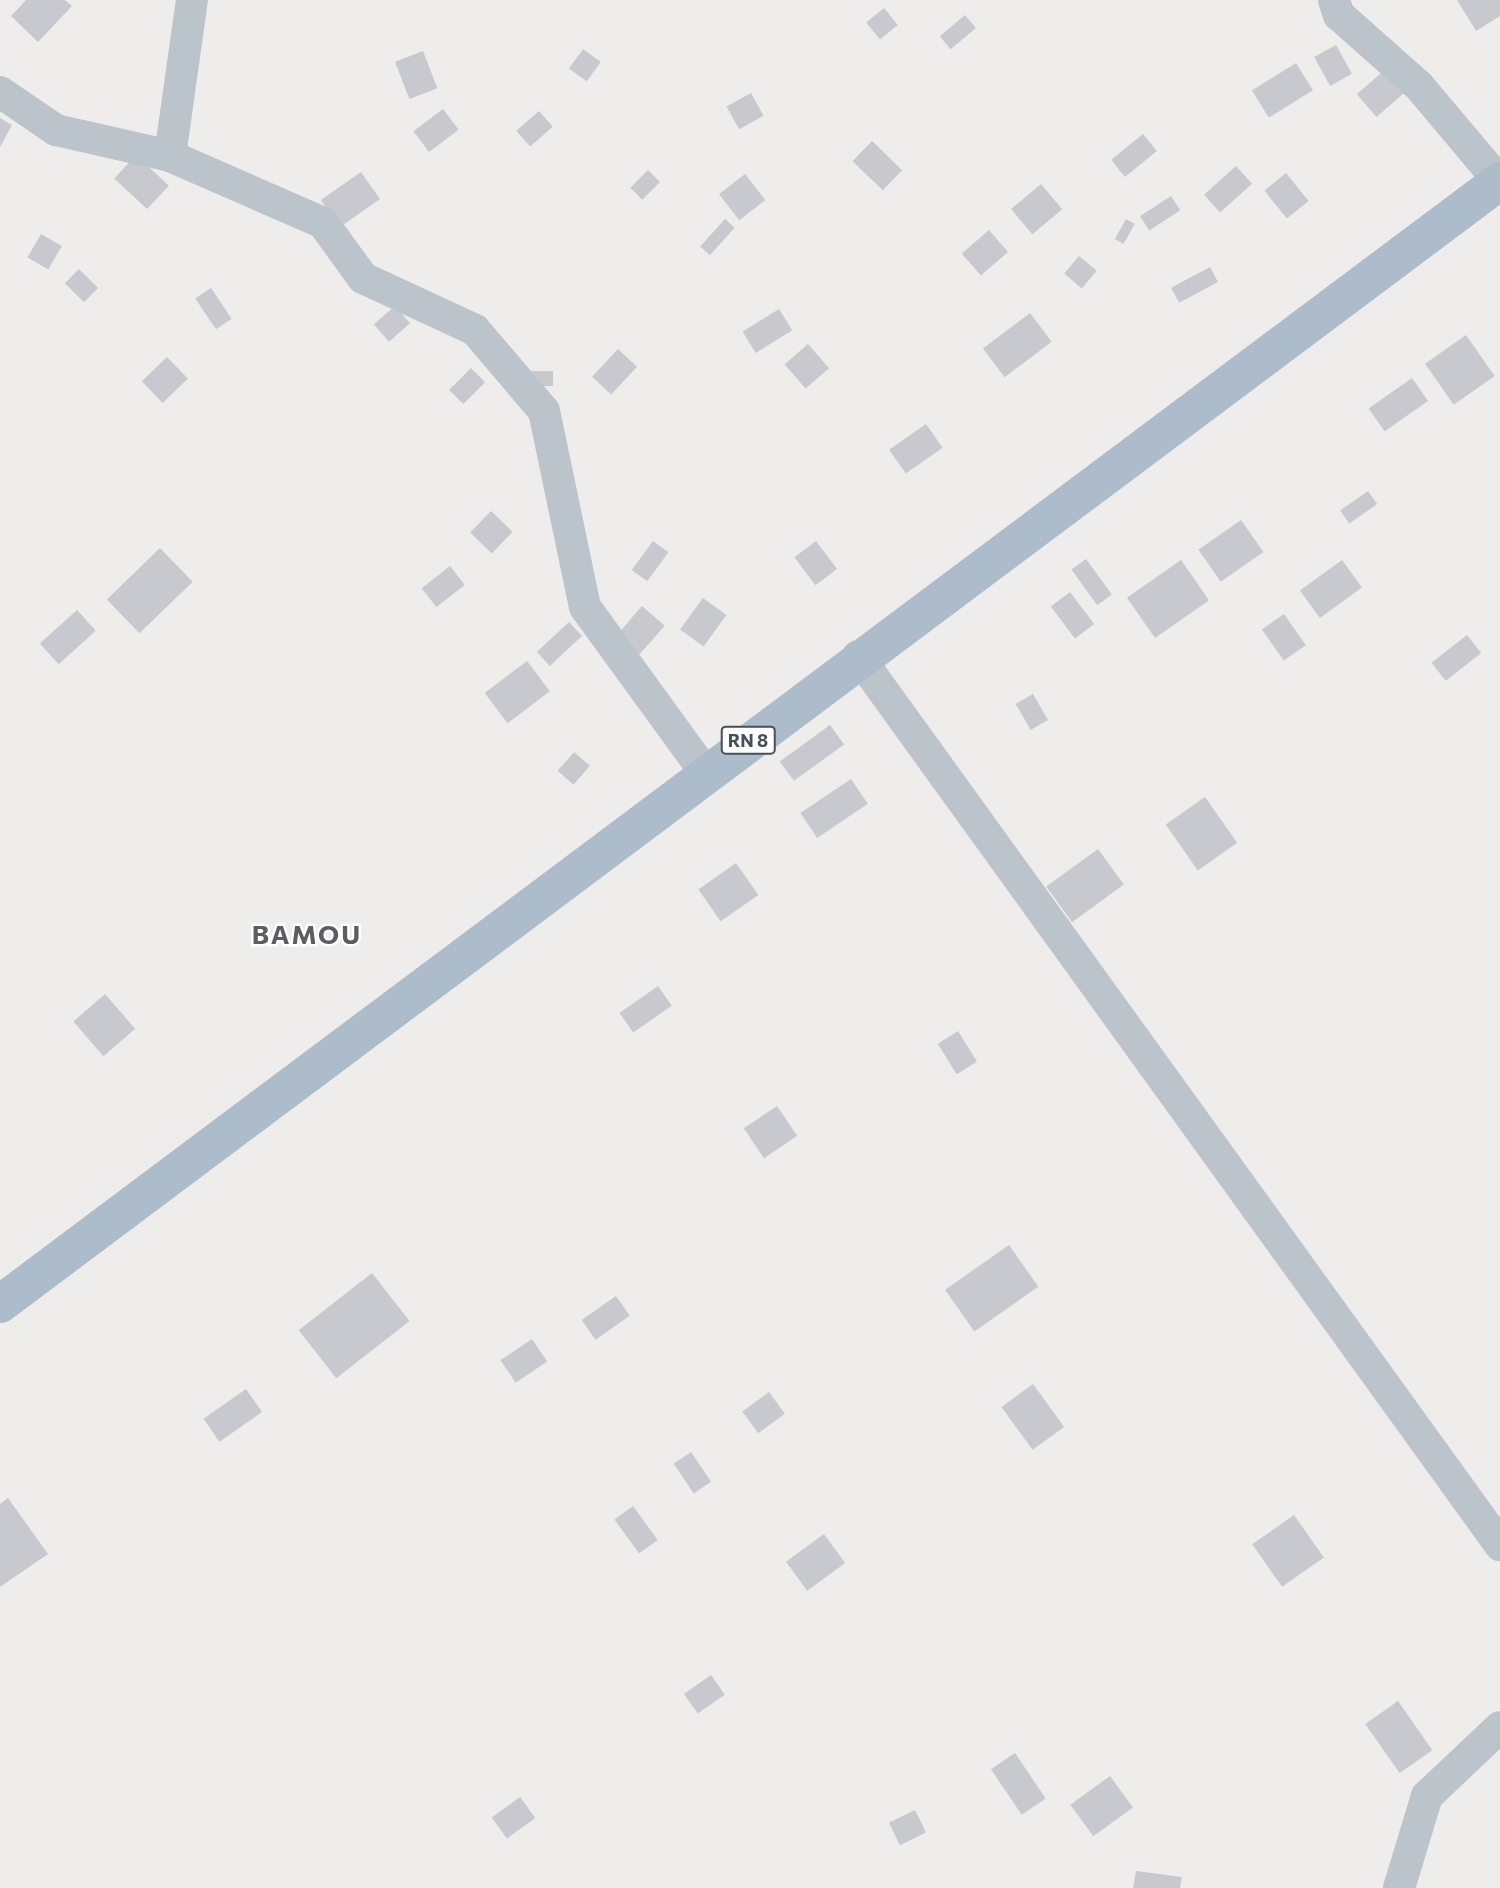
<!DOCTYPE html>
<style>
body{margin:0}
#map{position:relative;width:1500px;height:1888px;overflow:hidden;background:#efecec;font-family:Commissioner,sans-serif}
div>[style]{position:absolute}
.building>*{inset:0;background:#c7c9cf;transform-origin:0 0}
.street>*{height:32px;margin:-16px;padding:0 16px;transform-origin:16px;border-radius:16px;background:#bbc4cb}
.primary>*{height:38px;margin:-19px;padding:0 19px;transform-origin:19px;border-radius:19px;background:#adbcca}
span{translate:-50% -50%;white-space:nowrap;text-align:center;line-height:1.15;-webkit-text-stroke:5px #fff;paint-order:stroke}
.shield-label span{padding:2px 5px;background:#fff;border:2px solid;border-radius:5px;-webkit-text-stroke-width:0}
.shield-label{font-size:18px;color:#465058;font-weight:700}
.district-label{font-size:26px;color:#5a5d61;font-weight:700;letter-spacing:2px}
</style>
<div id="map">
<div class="building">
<i style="clip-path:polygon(26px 0,65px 0,72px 6px,38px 42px,11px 16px)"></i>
<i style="clip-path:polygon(1457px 0,1500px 0,1500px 16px,1476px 31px)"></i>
<i style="left:884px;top:8px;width:22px;height:23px;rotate:51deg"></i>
<i style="left:965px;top:15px;width:17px;height:33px;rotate:50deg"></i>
<i style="left:1336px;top:45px;width:33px;height:25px;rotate:61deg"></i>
<i style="left:583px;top:49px;width:22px;height:24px;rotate:36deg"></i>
<i style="left:423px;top:51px;width:40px;height:30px;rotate:69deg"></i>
<i style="left:1296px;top:63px;width:32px;height:52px;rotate:58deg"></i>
<i style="left:1387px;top:68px;width:30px;height:40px;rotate:49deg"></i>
<i style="left:751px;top:93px;width:26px;height:28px;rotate:61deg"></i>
<i style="left:443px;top:109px;width:26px;height:37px;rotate:53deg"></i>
<i style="left:539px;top:111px;width:21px;height:30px;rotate:49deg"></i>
<i style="clip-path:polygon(0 118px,12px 125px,0 147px)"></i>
<i style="left:1143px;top:134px;width:22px;height:41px;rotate:51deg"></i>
<i style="left:872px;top:141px;width:42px;height:28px;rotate:44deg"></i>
<i style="left:136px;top:155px;width:45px;height:32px;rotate:43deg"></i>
<i style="left:1236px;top:166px;width:24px;height:43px;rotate:48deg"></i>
<i style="left:648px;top:170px;width:17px;height:25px;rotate:45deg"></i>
<i style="left:361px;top:172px;width:33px;height:49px;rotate:55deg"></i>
<i style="left:1286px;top:173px;width:36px;height:28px;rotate:51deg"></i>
<i style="left:745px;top:174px;width:33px;height:33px;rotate:52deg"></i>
<i style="left:1041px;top:184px;width:33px;height:39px;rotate:50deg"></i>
<i style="left:1171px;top:196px;width:17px;height:37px;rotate:57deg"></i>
<i style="left:725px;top:219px;width:13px;height:37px;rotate:42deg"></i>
<i style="left:1126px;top:219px;width:10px;height:23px;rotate:29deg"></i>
<i style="left:989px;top:230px;width:29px;height:36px;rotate:49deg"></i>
<i style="left:41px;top:234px;width:24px;height:27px;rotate:30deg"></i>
<i style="left:1079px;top:256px;width:23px;height:23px;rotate:40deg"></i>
<i style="left:1210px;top:267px;width:17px;height:44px;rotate:62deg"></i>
<i style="left:79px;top:269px;width:27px;height:20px;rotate:45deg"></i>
<i style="left:211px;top:288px;width:37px;height:19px;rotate:56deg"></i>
<i style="left:395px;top:306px;width:23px;height:28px;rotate:49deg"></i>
<i style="left:779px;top:309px;width:25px;height:43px;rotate:58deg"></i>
<i style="left:1030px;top:313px;width:36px;height:59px;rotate:53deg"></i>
<i style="left:1466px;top:335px;width:50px;height:50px;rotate:55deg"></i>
<i style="left:808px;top:344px;width:32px;height:31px;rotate:49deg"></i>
<i style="left:618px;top:349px;width:26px;height:38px;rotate:43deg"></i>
<i style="left:167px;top:357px;width:30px;height:35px;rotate:46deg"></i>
<i style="left:471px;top:368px;width:20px;height:31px;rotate:45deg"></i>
<i style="left:528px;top:371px;width:25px;height:15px"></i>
<i style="left:1412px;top:378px;width:28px;height:53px;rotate:55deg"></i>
<i style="left:926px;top:424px;width:29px;height:45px;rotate:55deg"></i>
<i style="left:1368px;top:491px;width:16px;height:34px;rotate:55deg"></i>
<i style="left:491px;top:511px;width:30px;height:30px;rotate:44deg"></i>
<i style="left:1241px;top:520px;width:39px;height:52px;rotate:55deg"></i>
<i style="left:653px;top:541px;width:19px;height:36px;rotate:36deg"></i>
<i style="left:816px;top:541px;width:35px;height:27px;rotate:53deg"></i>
<i style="left:160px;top:548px;width:47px;height:74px;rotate:46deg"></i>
<i style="left:1086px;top:559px;width:44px;height:18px;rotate:54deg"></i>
<i style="left:1181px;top:560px;width:49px;height:66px;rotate:55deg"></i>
<i style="left:1342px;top:560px;width:34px;height:52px;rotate:54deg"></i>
<i style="left:450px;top:566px;width:24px;height:36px;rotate:52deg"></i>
<i style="left:1070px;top:592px;width:40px;height:24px;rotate:53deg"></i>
<i style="left:703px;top:598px;width:29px;height:39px;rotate:36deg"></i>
<i style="left:642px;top:606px;width:30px;height:38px;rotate:41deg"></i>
<i style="left:77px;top:610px;width:28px;height:50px;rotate:48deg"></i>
<i style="left:1284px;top:614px;width:38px;height:27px;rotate:55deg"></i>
<i style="left:569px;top:622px;width:19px;height:44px;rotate:47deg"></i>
<i style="left:1467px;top:635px;width:23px;height:45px;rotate:52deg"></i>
<i style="left:527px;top:661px;width:38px;height:53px;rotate:53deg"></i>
<i style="left:1033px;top:694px;width:30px;height:20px;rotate:60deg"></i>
<i style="left:830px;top:725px;width:24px;height:62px;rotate:54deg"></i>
<i style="left:574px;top:752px;width:21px;height:25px;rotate:41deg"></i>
<i style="left:851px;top:779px;width:30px;height:61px;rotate:56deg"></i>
<i style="left:1205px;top:797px;width:56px;height:48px;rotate:55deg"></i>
<i style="left:1098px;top:849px;width:44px;height:64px;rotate:54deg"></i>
<i style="left:736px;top:863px;width:39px;height:46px;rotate:55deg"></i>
<i style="left:658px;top:986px;width:24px;height:47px;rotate:55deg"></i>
<i style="left:105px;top:994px;width:46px;height:42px;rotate:49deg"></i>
<i style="left:958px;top:1031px;width:36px;height:24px;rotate:58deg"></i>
<i style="left:777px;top:1106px;width:36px;height:40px;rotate:56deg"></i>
<i style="left:1009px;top:1245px;width:51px;height:78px;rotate:55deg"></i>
<i style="left:372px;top:1273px;width:61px;height:93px;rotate:52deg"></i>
<i style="left:616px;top:1296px;width:24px;height:42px;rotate:55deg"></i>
<i style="left:532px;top:1339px;width:27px;height:38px;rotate:56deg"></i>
<i style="left:1033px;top:1384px;width:53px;height:39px;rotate:54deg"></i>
<i style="left:246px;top:1389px;width:28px;height:52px;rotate:55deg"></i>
<i style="left:769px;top:1392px;width:27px;height:33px;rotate:54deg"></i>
<i style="left:691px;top:1452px;width:36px;height:21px;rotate:56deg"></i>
<i style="clip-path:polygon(8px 1498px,48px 1554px,0 1587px,0 1504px)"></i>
<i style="left:633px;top:1506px;width:42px;height:23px;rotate:54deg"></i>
<i style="left:1294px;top:1515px;width:52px;height:51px;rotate:55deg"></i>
<i style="left:824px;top:1534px;width:36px;height:47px;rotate:54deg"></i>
<i style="left:711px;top:1675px;width:24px;height:33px;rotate:55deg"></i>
<i style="left:1398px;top:1701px;width:60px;height:40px;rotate:55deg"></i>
<i style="left:1015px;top:1753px;width:55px;height:29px;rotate:56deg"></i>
<i style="left:1110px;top:1776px;width:39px;height:49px;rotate:54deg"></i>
<i style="left:520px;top:1797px;width:26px;height:35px;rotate:54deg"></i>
<i style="left:915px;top:1810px;width:25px;height:29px;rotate:64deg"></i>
<i style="clip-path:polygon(1136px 1871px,1182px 1877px,1180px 1888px,1133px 1888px)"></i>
</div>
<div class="street">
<i style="left:1334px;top:0;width:16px;rotate:72deg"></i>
<i style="left:1339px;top:15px;width:107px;rotate:41.6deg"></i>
<i style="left:1419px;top:86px;width:124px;rotate:49.9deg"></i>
<i style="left:0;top:92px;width:68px;rotate:34.2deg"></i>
<i style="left:56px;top:130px;width:117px;rotate:12.8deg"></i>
<i style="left:170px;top:156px;width:167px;rotate:23.6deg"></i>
<i style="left:323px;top:223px;width:68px;rotate:54deg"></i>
<i style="left:363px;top:278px;width:123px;rotate:24.9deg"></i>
<i style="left:475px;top:330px;width:106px;rotate:49.6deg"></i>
<i style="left:544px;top:411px;width:200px;rotate:78.2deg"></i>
<i style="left:585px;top:607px;width:204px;rotate:54deg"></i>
<i style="left:170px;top:156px;width:158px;rotate:-82deg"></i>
<i style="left:858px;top:656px;width:1097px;rotate:54.16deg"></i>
<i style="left:1399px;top:1888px;width:96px;rotate:-73.1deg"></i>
<i style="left:1427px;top:1796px;width:100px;rotate:-43.4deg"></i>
</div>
<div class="primary">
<i style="left:0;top:1304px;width:1874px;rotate:-36.82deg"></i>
</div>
<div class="shield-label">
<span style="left:748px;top:740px">RN 8</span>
</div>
<div class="district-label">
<span style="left:307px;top:934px">BAMOU</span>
</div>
</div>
